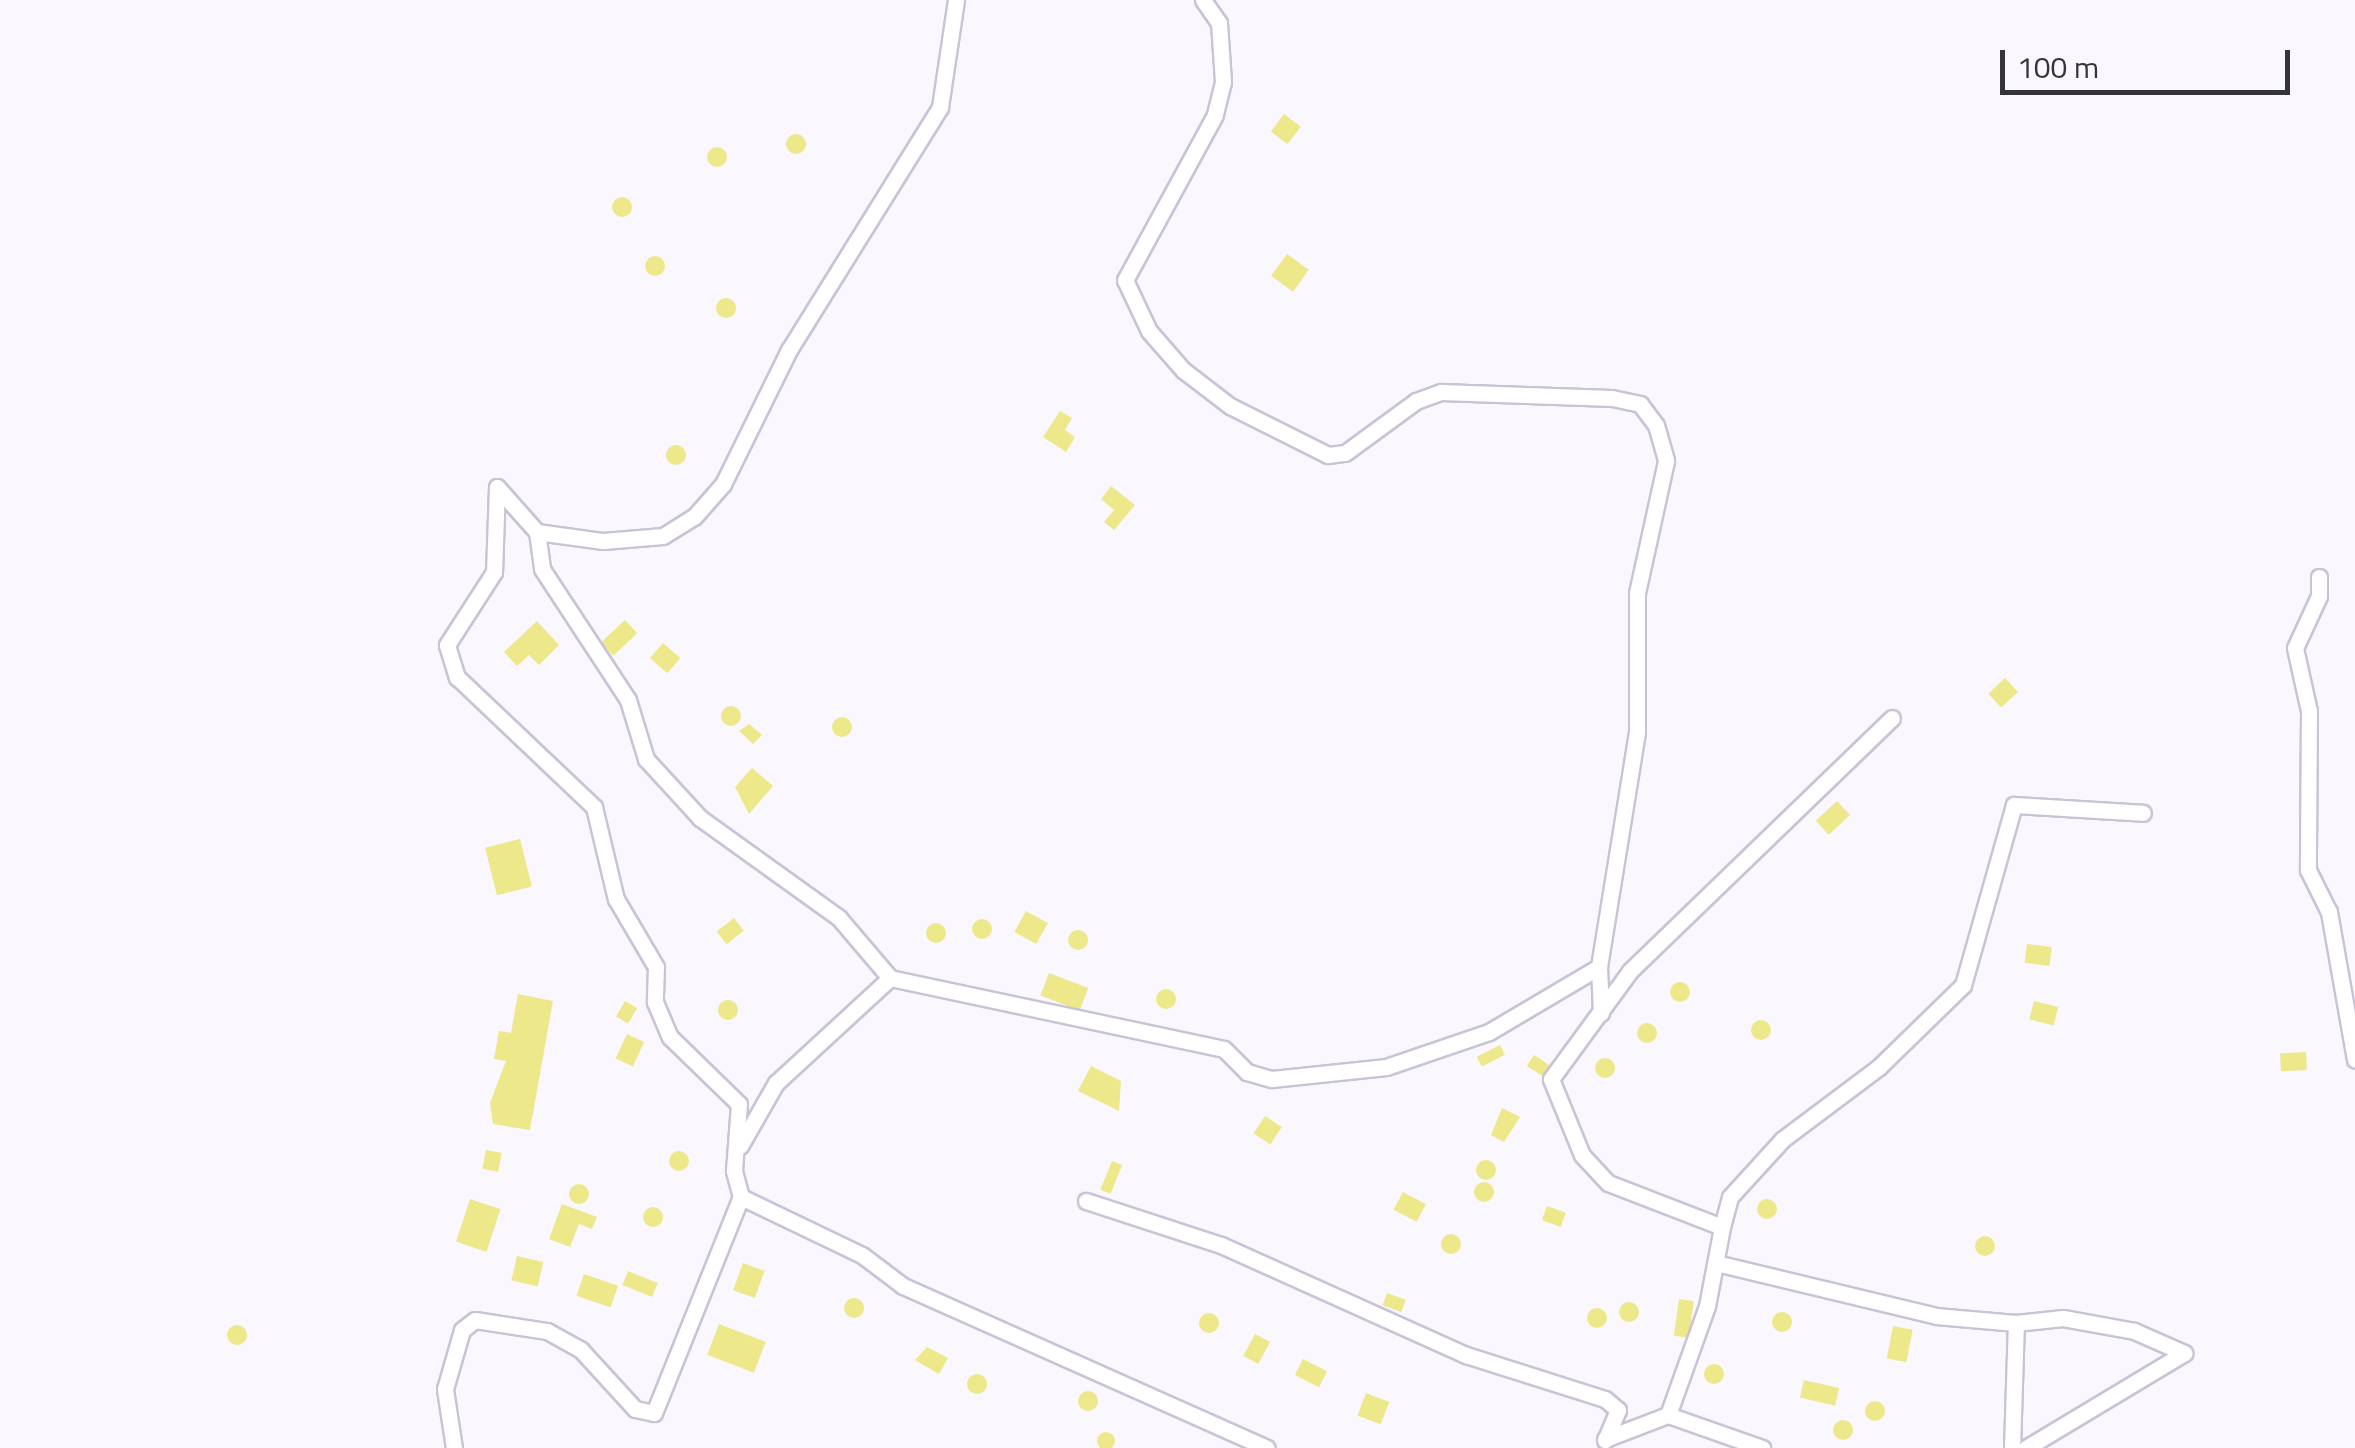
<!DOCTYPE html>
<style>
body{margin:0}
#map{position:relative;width:2355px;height:1448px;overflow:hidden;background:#faf7ff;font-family:"Titillium Web",sans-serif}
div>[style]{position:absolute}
.building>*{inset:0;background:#ede889;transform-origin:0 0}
.round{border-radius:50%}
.roads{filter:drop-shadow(2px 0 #cac3d6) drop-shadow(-2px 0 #cac3d6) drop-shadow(0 2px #cac3d6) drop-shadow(0 -2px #cac3d6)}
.minor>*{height:15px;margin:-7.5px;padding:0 7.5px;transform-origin:7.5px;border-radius:7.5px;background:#fff}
span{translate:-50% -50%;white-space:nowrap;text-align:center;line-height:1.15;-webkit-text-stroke:9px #faf7ff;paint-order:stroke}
.scale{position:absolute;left:2000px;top:50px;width:290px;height:45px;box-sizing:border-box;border:5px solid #36343b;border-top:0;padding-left:12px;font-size:30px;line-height:35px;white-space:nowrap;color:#36343b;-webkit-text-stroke:8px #faf7ff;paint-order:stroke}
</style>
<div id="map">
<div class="building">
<i style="left:1284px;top:114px;width:21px;height:22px;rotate:37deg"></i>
<i class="round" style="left:786px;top:134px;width:20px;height:20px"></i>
<i class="round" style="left:707px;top:147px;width:20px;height:20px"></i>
<i class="round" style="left:612px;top:197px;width:20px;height:20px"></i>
<i style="left:1287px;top:254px;width:27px;height:27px;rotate:36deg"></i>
<i class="round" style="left:645px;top:256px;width:20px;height:20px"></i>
<i class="round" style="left:716px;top:298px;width:20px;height:20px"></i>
<i style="clip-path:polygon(1060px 411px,1072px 418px,1065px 430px,1075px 437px,1066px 452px,1043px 437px)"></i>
<i class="round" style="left:666px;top:445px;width:20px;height:20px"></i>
<i style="clip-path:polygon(1111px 486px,1135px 505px,1114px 530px,1104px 522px,1114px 510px,1101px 499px)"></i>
<i style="left:625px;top:620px;width:18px;height:33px;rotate:47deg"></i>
<i style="clip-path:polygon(537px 621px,559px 645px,539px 665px,529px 655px,517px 666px,504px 652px)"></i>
<i style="left:663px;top:643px;width:23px;height:20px;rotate:41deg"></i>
<i style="left:2005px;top:678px;width:19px;height:23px;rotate:47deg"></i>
<i class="round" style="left:721px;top:706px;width:20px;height:20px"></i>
<i class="round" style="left:832px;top:717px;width:20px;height:20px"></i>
<i style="clip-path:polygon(749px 724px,762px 735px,753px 744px,739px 731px)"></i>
<i style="clip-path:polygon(752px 768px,773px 786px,749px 814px,735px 787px)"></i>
<i style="left:1837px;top:801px;width:19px;height:29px;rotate:47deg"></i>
<i style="left:520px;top:839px;width:49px;height:36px;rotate:76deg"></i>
<i style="left:1026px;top:911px;width:25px;height:24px;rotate:29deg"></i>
<i style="left:734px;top:918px;width:16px;height:22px;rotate:52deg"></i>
<i class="round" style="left:972px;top:919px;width:20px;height:20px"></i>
<i class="round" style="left:926px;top:923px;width:20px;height:20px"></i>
<i class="round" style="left:1068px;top:930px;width:20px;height:20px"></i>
<i style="left:2027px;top:944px;width:25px;height:19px;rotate:7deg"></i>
<i style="left:1049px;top:973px;width:42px;height:24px;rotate:21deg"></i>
<i class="round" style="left:1670px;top:982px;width:20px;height:20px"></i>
<i class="round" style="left:1156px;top:989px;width:20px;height:20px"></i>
<i style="clip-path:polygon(518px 994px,553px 1001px,530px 1130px,493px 1124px,490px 1103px,506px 1061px,494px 1059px,499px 1031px,511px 1033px)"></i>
<i class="round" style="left:718px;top:1000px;width:20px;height:20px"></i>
<i style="left:625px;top:1001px;width:14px;height:18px;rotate:30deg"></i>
<i style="left:2034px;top:1001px;width:25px;height:19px;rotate:14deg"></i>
<i class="round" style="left:1751px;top:1020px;width:20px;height:20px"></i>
<i class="round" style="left:1637px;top:1023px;width:20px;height:20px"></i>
<i style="left:627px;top:1034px;width:19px;height:27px;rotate:25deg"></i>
<i style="left:1500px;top:1045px;width:11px;height:26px;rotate:63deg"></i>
<i style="left:2306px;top:1052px;width:18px;height:26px;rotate:87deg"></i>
<i style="left:1534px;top:1055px;width:20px;height:13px;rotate:33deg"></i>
<i class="round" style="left:1595px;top:1058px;width:20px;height:20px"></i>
<i style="clip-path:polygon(1091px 1066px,1121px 1081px,1119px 1111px,1078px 1091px)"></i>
<i style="clip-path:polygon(1502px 1108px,1520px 1117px,1504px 1142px,1491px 1135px)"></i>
<i style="left:1265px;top:1116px;width:20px;height:21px;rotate:33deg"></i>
<i style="left:486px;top:1150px;width:16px;height:19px;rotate:11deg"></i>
<i class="round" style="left:669px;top:1151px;width:20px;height:20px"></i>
<i class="round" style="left:1476px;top:1160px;width:20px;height:20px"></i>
<i style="left:1112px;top:1161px;width:11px;height:31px;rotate:22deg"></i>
<i class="round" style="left:1474px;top:1182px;width:20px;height:20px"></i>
<i class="round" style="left:569px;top:1184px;width:20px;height:20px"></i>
<i style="left:1403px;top:1192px;width:26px;height:20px;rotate:28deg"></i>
<i class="round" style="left:1757px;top:1199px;width:20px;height:20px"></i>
<i style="left:470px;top:1199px;width:32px;height:45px;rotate:18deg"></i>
<i style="clip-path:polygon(562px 1204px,597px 1217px,592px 1229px,579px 1224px,570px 1247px,549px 1239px)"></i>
<i style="left:1547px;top:1206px;width:20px;height:15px;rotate:20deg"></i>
<i class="round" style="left:643px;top:1207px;width:20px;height:20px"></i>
<i class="round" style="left:1441px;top:1234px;width:20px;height:20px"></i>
<i class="round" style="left:1975px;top:1236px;width:20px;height:20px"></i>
<i style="left:517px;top:1256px;width:27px;height:25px;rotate:13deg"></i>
<i style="left:743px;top:1263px;width:23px;height:29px;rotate:20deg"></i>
<i style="left:628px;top:1271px;width:32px;height:15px;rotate:22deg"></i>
<i style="left:584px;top:1274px;width:36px;height:23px;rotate:19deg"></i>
<i style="left:1387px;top:1293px;width:20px;height:13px;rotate:20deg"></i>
<i class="round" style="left:844px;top:1298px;width:20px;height:20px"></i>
<i style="left:1679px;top:1299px;width:15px;height:37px;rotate:8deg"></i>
<i class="round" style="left:1619px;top:1302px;width:20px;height:20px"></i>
<i class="round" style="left:1587px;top:1308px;width:20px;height:20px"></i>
<i class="round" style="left:1772px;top:1312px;width:20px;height:20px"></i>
<i class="round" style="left:1199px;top:1313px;width:20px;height:20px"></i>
<i style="left:719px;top:1324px;width:50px;height:33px;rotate:21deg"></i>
<i class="round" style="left:227px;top:1325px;width:20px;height:20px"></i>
<i style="left:1893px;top:1326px;width:20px;height:33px;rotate:11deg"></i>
<i style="left:1255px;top:1334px;width:17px;height:25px;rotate:28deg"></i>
<i style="clip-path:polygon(927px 1347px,948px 1358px,939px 1374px,915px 1360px)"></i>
<i style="left:1303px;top:1359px;width:27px;height:18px;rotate:27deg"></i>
<i class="round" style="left:1704px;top:1364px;width:20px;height:20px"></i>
<i class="round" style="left:967px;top:1374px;width:20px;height:20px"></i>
<i style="left:1804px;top:1380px;width:36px;height:18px;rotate:13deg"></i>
<i class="round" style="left:1078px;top:1391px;width:20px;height:20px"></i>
<i style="left:1366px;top:1393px;width:25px;height:24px;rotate:21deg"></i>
<i class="round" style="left:1865px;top:1401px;width:20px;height:20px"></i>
<i class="round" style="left:1833px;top:1420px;width:20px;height:20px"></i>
<i class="round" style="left:1097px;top:1432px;width:18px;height:18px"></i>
</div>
<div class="roads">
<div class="minor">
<i style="left:1203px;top:0;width:28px;rotate:55deg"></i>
<i style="left:1219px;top:23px;width:59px;rotate:86.1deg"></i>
<i style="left:1223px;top:82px;width:34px;rotate:104deg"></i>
<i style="left:1215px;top:115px;width:188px;rotate:118.6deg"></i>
<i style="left:1125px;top:280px;width:56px;rotate:64.8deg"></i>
<i style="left:1149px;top:331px;width:52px;rotate:48.9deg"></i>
<i style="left:1183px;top:370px;width:59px;rotate:37.5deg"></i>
<i style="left:1230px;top:406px;width:110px;rotate:26.6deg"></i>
<i style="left:1328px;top:455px;width:17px;rotate:-7deg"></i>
<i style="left:1345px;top:453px;width:88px;rotate:-36.2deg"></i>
<i style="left:1416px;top:401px;width:27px;rotate:-20deg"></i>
<i style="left:1441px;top:392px;width:171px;rotate:2deg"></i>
<i style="left:1612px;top:398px;width:29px;rotate:12deg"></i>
<i style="left:1640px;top:404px;width:26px;rotate:53deg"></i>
<i style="left:1656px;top:425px;width:37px;rotate:74deg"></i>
<i style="left:1666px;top:461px;width:135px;rotate:102.4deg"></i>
<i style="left:1637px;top:593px;width:139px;rotate:90deg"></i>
<i style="left:1637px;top:732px;width:238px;rotate:99.2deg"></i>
<i style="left:1599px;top:967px;width:46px;rotate:87.5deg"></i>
<i style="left:497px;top:487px;width:85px;rotate:92deg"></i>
<i style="left:494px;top:572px;width:87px;rotate:122.8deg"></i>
<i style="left:447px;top:645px;width:34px;rotate:73deg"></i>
<i style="left:457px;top:677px;width:189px;rotate:43.5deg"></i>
<i style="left:594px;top:807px;width:95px;rotate:76.6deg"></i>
<i style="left:616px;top:899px;width:79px;rotate:59.5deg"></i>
<i style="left:656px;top:967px;width:35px;rotate:92deg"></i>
<i style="left:655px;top:1002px;width:38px;rotate:67deg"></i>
<i style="left:670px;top:1037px;width:96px;rotate:44.2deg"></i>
<i style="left:739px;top:1104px;width:67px;rotate:94.3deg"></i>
<i style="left:734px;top:1171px;width:27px;rotate:75deg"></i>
<i style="left:741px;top:1197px;width:134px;rotate:25.6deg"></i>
<i style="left:862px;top:1255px;width:51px;rotate:37.1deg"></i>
<i style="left:903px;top:1286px;width:398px;rotate:24deg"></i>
<i style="left:497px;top:487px;width:60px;rotate:48.4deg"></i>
<i style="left:537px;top:532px;width:67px;rotate:7.8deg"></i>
<i style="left:603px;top:541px;width:60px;rotate:-4.8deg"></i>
<i style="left:663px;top:536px;width:36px;rotate:-32deg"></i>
<i style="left:694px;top:517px;width:44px;rotate:-48.7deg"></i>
<i style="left:723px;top:484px;width:149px;rotate:-63.8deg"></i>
<i style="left:789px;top:350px;width:286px;rotate:-58.1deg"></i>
<i style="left:940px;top:107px;width:108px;rotate:-81.5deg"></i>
<i style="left:537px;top:532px;width:37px;rotate:82deg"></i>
<i style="left:542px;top:569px;width:157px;rotate:56.7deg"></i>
<i style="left:628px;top:700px;width:62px;rotate:73deg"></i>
<i style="left:646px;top:759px;width:80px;rotate:47.5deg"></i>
<i style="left:700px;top:818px;width:171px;rotate:35.7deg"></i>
<i style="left:839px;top:918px;width:79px;rotate:49.6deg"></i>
<i style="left:2319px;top:577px;width:19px;rotate:90deg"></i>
<i style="left:2319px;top:596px;width:57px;rotate:114.8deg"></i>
<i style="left:2295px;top:648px;width:65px;rotate:77.5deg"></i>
<i style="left:2309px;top:711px;width:159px;rotate:90.4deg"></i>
<i style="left:2308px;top:870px;width:47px;rotate:63.4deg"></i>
<i style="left:2329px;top:912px;width:150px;rotate:80deg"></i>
<i style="left:740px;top:1146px;width:73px;rotate:-60.3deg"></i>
<i style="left:776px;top:1083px;width:155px;rotate:-42.6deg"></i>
<i style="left:890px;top:978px;width:341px;rotate:12deg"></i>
<i style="left:1224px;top:1049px;width:33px;rotate:45deg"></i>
<i style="left:1247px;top:1072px;width:26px;rotate:16deg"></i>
<i style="left:1272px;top:1079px;width:115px;rotate:-6deg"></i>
<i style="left:1386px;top:1067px;width:109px;rotate:-18.8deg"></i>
<i style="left:1489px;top:1032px;width:128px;rotate:-30.6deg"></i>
<i style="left:1086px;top:1201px;width:142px;rotate:18.1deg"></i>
<i style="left:1221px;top:1245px;width:269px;rotate:24.2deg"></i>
<i style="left:1466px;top:1355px;width:146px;rotate:17.6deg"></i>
<i style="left:1605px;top:1399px;width:17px;rotate:40deg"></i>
<i style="left:1618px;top:1410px;width:33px;rotate:113deg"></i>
<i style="left:1722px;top:1227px;width:31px;rotate:-75deg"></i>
<i style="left:1730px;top:1197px;width:79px;rotate:-47.6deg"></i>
<i style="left:1783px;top:1139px;width:120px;rotate:-36.9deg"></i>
<i style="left:1879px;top:1067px;width:117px;rotate:-44.3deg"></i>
<i style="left:1963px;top:985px;width:187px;rotate:-74.2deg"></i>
<i style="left:2014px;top:805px;width:129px;rotate:3.5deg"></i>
<i style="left:1716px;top:1263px;width:226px;rotate:13.5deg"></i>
<i style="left:1936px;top:1316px;width:80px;rotate:5deg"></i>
<i style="left:2016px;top:1323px;width:47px;rotate:-6.1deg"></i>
<i style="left:2063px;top:1318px;width:72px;rotate:10.4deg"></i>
<i style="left:2134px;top:1331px;width:55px;rotate:23.7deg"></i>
<i style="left:1668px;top:1415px;width:100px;rotate:19.3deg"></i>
<i style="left:1605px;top:1439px;width:67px;rotate:-20.9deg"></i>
<i style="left:1668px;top:1415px;width:116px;rotate:-70.3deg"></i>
<i style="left:1707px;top:1306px;width:80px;rotate:-79.2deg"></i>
<i style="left:1722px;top:1227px;width:122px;rotate:-158.9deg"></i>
<i style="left:1608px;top:1183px;width:38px;rotate:-133deg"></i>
<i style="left:1582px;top:1155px;width:82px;rotate:-112.2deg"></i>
<i style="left:1551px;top:1079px;width:134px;rotate:-53.8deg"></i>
<i style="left:1630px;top:971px;width:364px;rotate:-44deg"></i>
<i style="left:454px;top:1448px;width:60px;rotate:-98.7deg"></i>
<i style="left:445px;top:1389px;width:61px;rotate:-73.9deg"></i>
<i style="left:462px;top:1330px;width:16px;rotate:-38deg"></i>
<i style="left:475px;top:1320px;width:73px;rotate:8.7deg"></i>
<i style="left:547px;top:1331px;width:39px;rotate:29deg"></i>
<i style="left:581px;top:1350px;width:80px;rotate:47.5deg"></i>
<i style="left:635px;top:1409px;width:19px;rotate:12deg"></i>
<i style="left:654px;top:1413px;width:233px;rotate:-68.1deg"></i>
<i style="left:2012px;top:1448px;width:125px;rotate:-88.2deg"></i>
<i style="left:2026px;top:1448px;width:184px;rotate:-31deg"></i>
</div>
</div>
<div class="scale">100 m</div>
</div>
